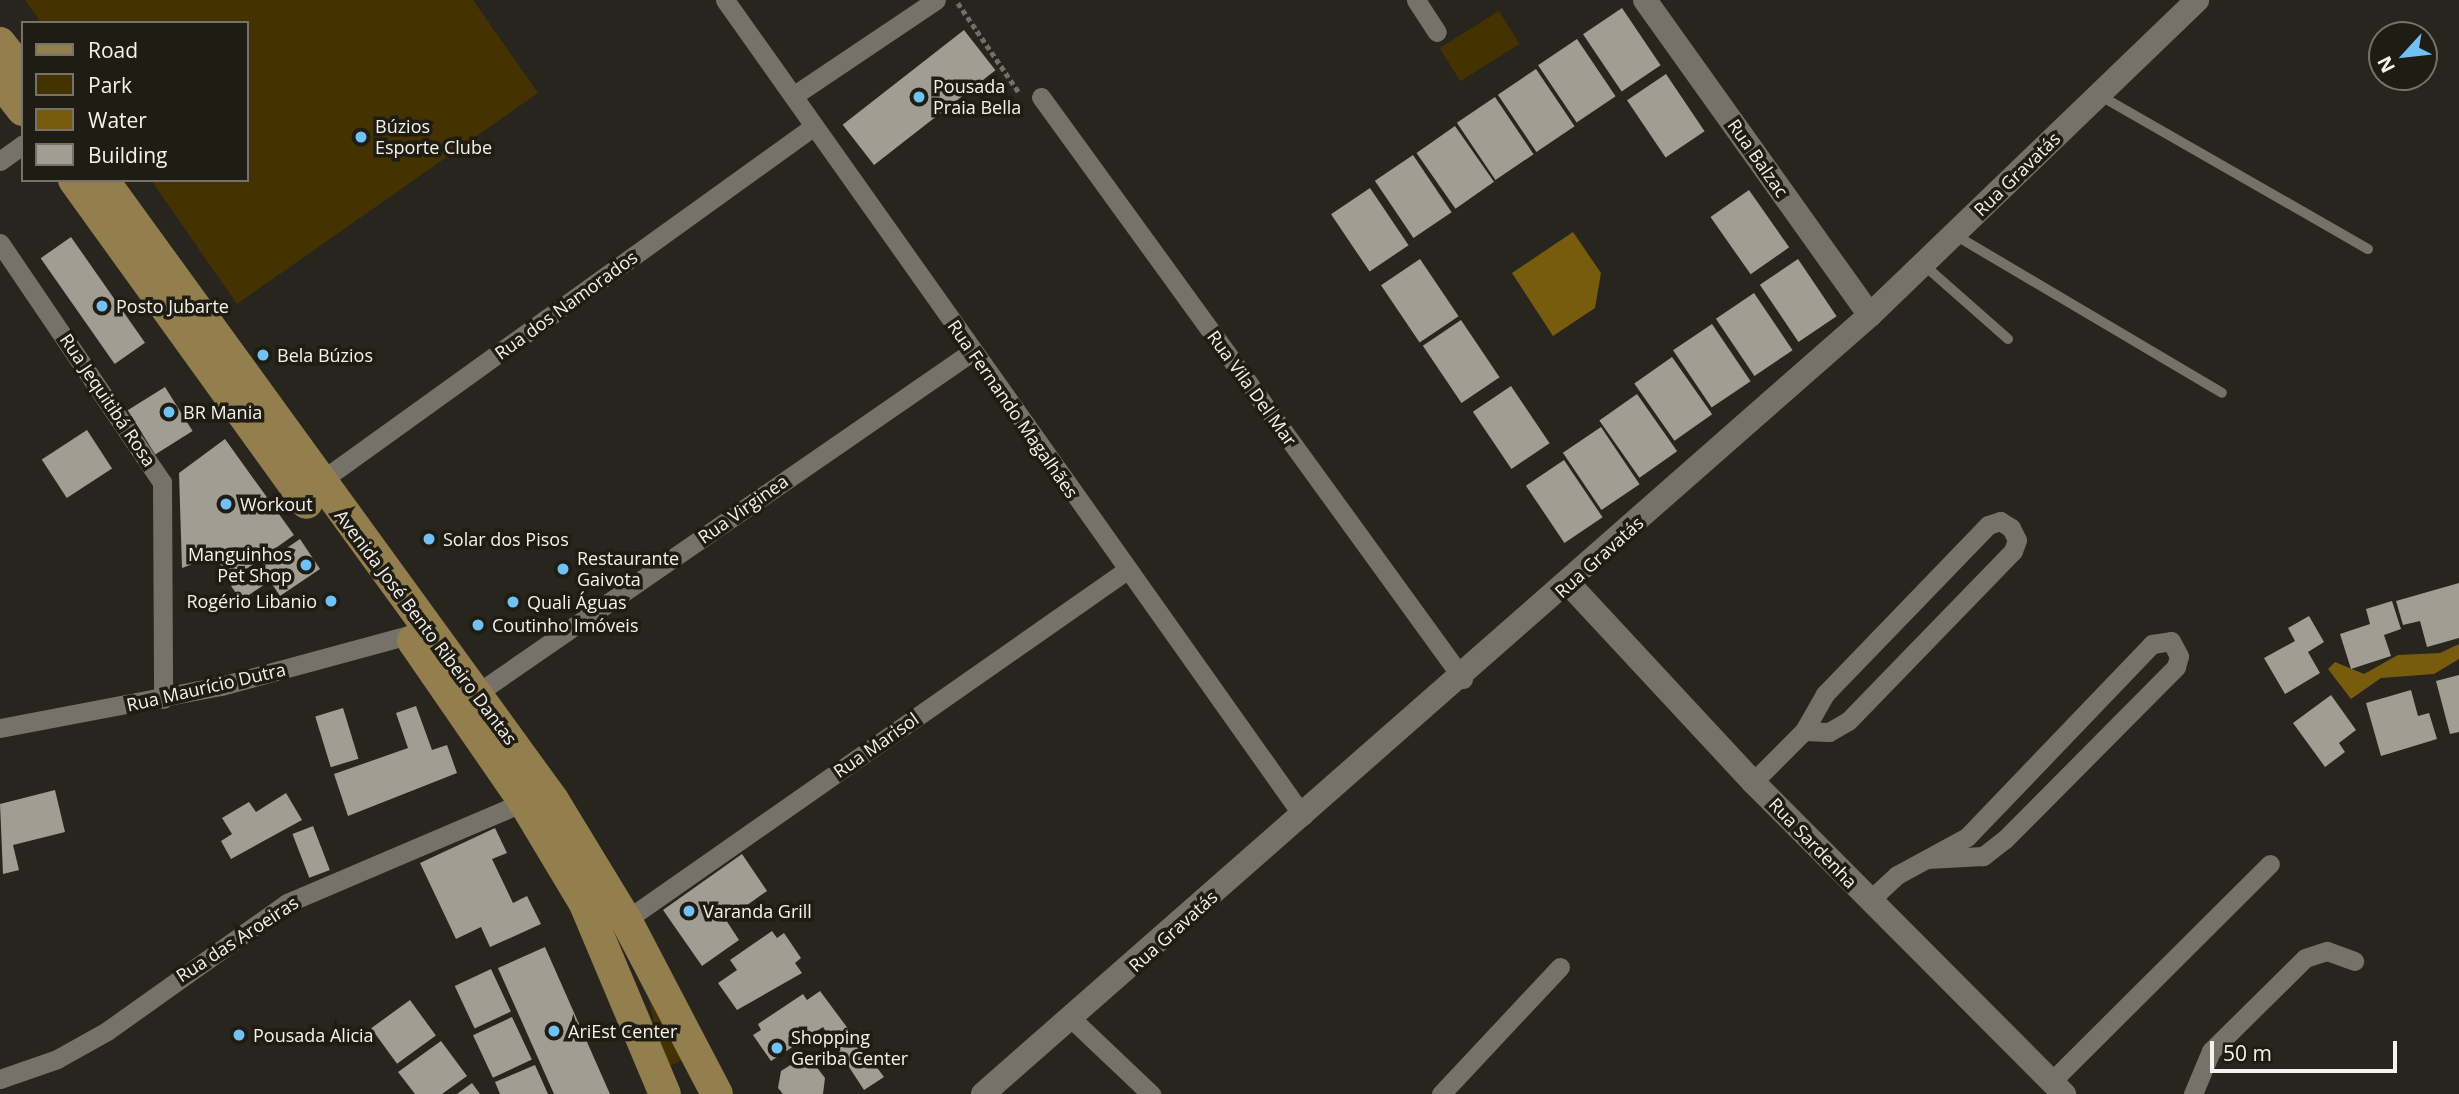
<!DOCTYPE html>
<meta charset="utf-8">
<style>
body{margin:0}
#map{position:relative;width:2459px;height:1094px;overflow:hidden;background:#28251e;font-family:"Open Sans",sans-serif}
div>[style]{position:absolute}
.green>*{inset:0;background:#443200;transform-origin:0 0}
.water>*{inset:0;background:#775c0e}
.building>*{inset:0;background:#a19d93;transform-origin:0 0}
.path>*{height:4.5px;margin-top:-2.25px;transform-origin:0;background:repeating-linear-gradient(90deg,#726f69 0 5px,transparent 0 8.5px)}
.service>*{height:10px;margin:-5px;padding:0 5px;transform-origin:5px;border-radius:5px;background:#767269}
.minor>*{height:19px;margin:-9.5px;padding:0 9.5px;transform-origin:9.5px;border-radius:9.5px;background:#767269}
.tertiary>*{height:24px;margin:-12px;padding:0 12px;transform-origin:12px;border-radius:12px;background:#767269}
.primary>*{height:32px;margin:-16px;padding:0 16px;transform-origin:16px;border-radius:16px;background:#937f4d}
.dots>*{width:19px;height:19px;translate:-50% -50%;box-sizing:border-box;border:4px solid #1f1c14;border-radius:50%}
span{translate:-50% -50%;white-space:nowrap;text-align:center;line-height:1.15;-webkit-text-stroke:7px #1f1c14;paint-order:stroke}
.poi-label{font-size:18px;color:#f4f2ec}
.left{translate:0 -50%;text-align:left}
.right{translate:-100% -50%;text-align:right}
.street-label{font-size:18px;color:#f4f2ec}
.legend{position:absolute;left:21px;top:21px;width:228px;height:161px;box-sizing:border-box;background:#1f1c14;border:2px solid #74726a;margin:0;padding:9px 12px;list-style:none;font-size:21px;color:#f4f2ec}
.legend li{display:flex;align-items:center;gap:14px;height:35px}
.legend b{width:35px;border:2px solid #74726a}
.north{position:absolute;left:2368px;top:21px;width:70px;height:70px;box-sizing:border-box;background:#1f1c14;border:2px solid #74726a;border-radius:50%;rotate:243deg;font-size:19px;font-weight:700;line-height:28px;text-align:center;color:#f4f2ec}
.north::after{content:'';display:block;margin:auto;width:24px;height:32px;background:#70c1f4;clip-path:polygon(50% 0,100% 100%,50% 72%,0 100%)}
.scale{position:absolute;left:2210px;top:1041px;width:187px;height:32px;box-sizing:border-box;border:4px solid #f4f2ec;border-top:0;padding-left:9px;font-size:21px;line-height:24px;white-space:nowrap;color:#f4f2ec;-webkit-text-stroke:5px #1f1c14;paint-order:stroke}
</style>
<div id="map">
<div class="green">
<i style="clip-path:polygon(25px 0,473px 0,538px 93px,237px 304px,151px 180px,247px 180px,247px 23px,41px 23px)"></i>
<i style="left:1499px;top:11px;width:39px;height:70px;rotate:58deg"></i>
<i style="clip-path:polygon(648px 993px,691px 1056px,663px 1069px)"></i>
</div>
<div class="water">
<i style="clip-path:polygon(1573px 232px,1601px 273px,1595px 308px,1553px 336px,1512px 273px)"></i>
<i style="clip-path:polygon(2459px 644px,2459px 659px,2434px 674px,2381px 678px,2351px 699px,2328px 669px,2335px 662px,2364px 674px,2398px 655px,2440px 653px)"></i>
</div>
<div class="building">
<i style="left:1622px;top:8px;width:69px;height:47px;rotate:56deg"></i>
<i style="left:964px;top:30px;width:51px;height:154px;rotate:52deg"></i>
<i style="left:1577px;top:39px;width:69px;height:47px;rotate:56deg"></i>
<i style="left:1536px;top:69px;width:69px;height:46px;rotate:56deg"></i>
<i style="left:1666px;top:74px;width:69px;height:47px;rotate:56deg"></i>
<i style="left:1495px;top:97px;width:69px;height:46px;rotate:56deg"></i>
<i style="left:1455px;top:126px;width:68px;height:47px;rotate:55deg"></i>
<i style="left:1413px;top:155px;width:69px;height:46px;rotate:56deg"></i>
<i style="left:1370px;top:188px;width:69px;height:47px;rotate:56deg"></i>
<i style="left:1749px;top:190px;width:70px;height:47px;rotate:55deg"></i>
<i style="left:71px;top:237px;width:129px;height:37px;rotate:55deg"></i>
<i style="left:1420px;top:259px;width:69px;height:47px;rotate:56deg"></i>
<i style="left:1798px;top:259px;width:69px;height:46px;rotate:56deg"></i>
<i style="left:1754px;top:293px;width:69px;height:46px;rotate:56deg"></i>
<i style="left:1461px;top:320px;width:69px;height:46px;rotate:56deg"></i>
<i style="left:1712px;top:324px;width:69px;height:47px;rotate:56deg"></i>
<i style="left:1672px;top:357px;width:70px;height:46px;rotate:55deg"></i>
<i style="left:1511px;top:386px;width:69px;height:46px;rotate:56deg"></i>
<i style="left:165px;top:387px;width:52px;height:44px;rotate:58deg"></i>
<i style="left:1637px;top:394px;width:70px;height:46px;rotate:55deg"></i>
<i style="left:1601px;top:427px;width:69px;height:46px;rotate:56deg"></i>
<i style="left:87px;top:430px;width:46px;height:54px;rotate:57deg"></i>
<i style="clip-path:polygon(225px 439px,294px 535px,231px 580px,214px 556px,182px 568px,179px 473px)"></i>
<i style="left:1564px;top:460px;width:69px;height:46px;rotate:56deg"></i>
<i style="clip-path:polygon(300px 539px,320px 569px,280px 596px,270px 581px,241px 600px,231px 586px)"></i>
<i style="clip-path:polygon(2459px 583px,2459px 638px,2427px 647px,2420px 621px,2403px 625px,2396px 601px)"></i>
<i style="clip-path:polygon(2392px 601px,2401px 629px,2384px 635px,2391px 656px,2351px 669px,2340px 634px,2370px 624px,2366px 609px)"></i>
<i style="clip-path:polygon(2309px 616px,2324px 642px,2308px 652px,2320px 673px,2285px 694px,2264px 658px,2295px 641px,2288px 628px)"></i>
<i style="clip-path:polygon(2459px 675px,2459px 732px,2450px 734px,2436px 681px)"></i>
<i style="clip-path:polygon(2411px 690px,2418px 716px,2429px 713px,2437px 739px,2381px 756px,2366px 703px)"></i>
<i style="clip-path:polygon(2331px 695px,2356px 730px,2339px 743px,2345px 752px,2325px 767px,2293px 723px)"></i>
<i style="clip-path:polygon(416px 706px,432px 750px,447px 745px,457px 773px,348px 816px,334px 774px,408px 748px,396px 713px)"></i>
<i style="left:343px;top:708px;width:53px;height:29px;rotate:73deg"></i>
<i style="clip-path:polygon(55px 790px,65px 832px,13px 845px,19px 870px,3px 874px,0 804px)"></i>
<i style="clip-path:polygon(286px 793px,302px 820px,231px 859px,221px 841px,232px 834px,222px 818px,249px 802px,256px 812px)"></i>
<i style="left:313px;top:826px;width:47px;height:22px;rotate:69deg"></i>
<i style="clip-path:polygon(495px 828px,507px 853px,492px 859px,513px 903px,527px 896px,541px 924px,490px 947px,481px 927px,456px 939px,420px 863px)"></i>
<i style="clip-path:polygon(742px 854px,767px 891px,726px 920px,739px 940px,702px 966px,663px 910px)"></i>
<i style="clip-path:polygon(772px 931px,777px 938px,784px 933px,801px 958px,795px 963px,802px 973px,737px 1010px,718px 983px,737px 970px,730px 960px)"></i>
<i style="clip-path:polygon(545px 947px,610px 1094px,554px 1094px,498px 968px)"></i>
<i style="left:491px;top:969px;width:47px;height:40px;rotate:65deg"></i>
<i style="clip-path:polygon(820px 991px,884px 1077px,864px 1090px,823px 1027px,771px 1061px,753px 1035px,761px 1030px,758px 1024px,803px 994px,807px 1000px)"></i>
<i style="left:410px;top:1000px;width:44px;height:48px;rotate:54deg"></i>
<i style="left:512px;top:1017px;width:47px;height:43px;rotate:65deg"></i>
<i style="clip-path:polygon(441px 1041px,467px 1076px,442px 1094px,415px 1094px,398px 1072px)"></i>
<i style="clip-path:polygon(800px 1059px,812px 1061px,825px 1078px,823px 1094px,783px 1094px,778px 1088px,781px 1071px)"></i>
<i style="clip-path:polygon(535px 1065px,548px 1094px,500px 1094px,495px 1082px)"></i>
<i style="clip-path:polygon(472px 1083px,480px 1094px,457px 1094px)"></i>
</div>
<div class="path">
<i style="left:958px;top:3px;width:110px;rotate:55.7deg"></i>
</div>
<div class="service">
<i style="left:2099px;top:95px;width:310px;rotate:29.8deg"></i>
<i style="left:1955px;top:235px;width:310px;rotate:30.6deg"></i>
<i style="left:1924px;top:265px;width:112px;rotate:41.4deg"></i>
</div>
<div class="minor">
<i style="left:725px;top:0;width:1000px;rotate:54.69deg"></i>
<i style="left:1416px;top:0;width:38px;rotate:57deg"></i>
<i style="left:793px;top:96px;width:172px;rotate:-33.9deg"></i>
<i style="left:1041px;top:97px;width:719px;rotate:54.05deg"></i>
<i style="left:0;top:161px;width:29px;rotate:-36deg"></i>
<i style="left:0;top:243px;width:289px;rotate:55.9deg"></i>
<i style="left:162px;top:482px;width:217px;rotate:89.7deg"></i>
<i style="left:318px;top:483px;width:611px;rotate:-35.74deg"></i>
<i style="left:479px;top:692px;width:600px;rotate:-34.62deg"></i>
<i style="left:0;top:728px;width:225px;rotate:-10.8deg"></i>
<i style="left:221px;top:686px;width:195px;rotate:-15.2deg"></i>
<i style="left:1753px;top:782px;width:72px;rotate:-45deg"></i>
<i style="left:1804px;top:731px;width:43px;rotate:-60.4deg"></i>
<i style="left:1825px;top:694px;width:235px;rotate:-46deg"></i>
<i style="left:1988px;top:525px;width:13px;rotate:-18deg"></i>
<i style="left:2000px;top:521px;width:13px;rotate:32deg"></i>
<i style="left:2011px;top:528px;width:13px;rotate:63deg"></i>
<i style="left:2017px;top:540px;width:12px;rotate:110deg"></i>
<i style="left:2013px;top:551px;width:237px;rotate:134.1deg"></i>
<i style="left:1848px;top:721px;width:22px;rotate:150deg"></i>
<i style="left:1829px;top:732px;width:25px;rotate:-178deg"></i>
<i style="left:1869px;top:901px;width:38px;rotate:-43deg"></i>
<i style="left:1897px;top:875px;width:80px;rotate:-28.5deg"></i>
<i style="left:1967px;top:837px;width:267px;rotate:-46.2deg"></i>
<i style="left:2152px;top:644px;width:19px;rotate:-9deg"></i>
<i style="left:2171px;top:641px;width:17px;rotate:62deg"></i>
<i style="left:2179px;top:656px;width:11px;rotate:105deg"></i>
<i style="left:2176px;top:667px;width:243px;rotate:134.8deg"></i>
<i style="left:2005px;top:839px;width:28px;rotate:142deg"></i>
<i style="left:1983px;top:856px;width:56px;rotate:176.9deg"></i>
<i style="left:626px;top:920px;width:611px;rotate:-34.94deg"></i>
<i style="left:1073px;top:1020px;width:108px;rotate:43.5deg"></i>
<i style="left:0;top:1079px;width:60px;rotate:-19.3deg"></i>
<i style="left:57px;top:1059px;width:57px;rotate:-29.2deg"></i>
<i style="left:107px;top:1031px;width:221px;rotate:-35.4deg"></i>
<i style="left:287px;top:903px;width:258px;rotate:-23.1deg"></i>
<i style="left:2051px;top:1082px;width:309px;rotate:-44.9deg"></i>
<i style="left:1441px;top:1094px;width:174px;rotate:-46.9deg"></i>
<i style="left:2193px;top:1094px;width:47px;rotate:-67.3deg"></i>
<i style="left:2211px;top:1051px;width:132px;rotate:-44.7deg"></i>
<i style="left:2305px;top:958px;width:23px;rotate:-18deg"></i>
<i style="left:2327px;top:951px;width:29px;rotate:20deg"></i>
</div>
<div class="tertiary">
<i style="left:1645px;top:0;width:387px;rotate:54.5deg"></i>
<i style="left:1569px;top:584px;width:270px;rotate:47.1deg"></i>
<i style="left:1753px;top:782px;width:441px;rotate:45.1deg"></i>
<i style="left:983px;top:1094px;width:1181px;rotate:-41.29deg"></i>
<i style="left:1870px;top:315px;width:454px;rotate:-43.9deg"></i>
</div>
<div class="primary">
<i style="left:0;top:43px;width:37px;rotate:52deg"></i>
<i style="left:0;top:81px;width:37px;rotate:52deg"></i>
<i style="left:74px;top:180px;width:398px;rotate:54.2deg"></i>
<i style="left:103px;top:180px;width:766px;rotate:54.03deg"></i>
<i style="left:553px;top:800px;width:140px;rotate:58.7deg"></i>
<i style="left:626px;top:920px;width:196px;rotate:62.4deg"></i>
<i style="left:413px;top:641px;width:196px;rotate:55.4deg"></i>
<i style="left:524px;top:802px;width:119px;rotate:59.1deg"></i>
<i style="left:585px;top:904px;width:206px;rotate:67.2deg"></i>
</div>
<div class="dots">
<i style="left:919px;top:97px;background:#70c1f4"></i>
<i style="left:361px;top:137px;background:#70c1f4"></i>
<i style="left:102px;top:306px;background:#70c1f4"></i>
<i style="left:263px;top:355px;background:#70c1f4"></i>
<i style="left:169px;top:412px;background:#70c1f4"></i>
<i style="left:226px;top:504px;background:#70c1f4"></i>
<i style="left:429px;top:539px;background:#70c1f4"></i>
<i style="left:306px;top:565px;background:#70c1f4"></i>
<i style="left:563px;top:569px;background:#70c1f4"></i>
<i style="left:331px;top:601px;background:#70c1f4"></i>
<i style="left:513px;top:602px;background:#70c1f4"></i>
<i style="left:478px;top:625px;background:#70c1f4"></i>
<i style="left:689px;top:911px;background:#70c1f4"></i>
<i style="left:554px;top:1031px;background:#70c1f4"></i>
<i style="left:239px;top:1035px;background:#70c1f4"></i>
<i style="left:777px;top:1048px;background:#70c1f4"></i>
</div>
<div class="poi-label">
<span class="left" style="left:933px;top:97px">Pousada<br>Praia Bella</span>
<span class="left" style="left:375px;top:137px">Búzios<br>Esporte Clube</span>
<span class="left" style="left:116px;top:306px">Posto Jubarte</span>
<span class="left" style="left:277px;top:355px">Bela Búzios</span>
<span class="left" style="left:183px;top:412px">BR Mania</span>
<span class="left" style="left:240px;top:504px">Workout</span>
<span class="left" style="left:443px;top:539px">Solar dos Pisos</span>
<span class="right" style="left:292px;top:565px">Manguinhos<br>Pet Shop</span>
<span class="left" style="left:577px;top:569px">Restaurante<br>Gaivota</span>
<span class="right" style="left:317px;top:601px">Rogério Libanio</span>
<span class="left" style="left:527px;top:602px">Quali Águas</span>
<span class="left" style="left:492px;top:625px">Coutinho Imóveis</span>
<span class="left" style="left:703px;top:911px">Varanda Grill</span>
<span class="left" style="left:568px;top:1031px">AriEst Center</span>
<span class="left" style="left:253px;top:1035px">Pousada Alicia</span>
<span class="left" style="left:791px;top:1048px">Shopping<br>Geriba Center</span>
</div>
<div class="street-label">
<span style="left:1758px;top:158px;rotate:55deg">Rua Balzac</span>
<span style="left:2017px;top:174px;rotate:-44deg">Rua Gravatás</span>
<span style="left:566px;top:305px;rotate:-36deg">Rua dos Namorados</span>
<span style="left:1252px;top:388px;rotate:54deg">Rua Vila Del Mar</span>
<span style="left:108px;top:400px;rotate:56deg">Rua Jequitibá Rosa</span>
<span style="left:1013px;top:409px;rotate:55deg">Rua Fernando Magalhães</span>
<span style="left:743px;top:509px;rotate:-35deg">Rua Virginea</span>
<span style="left:1599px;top:557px;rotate:-42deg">Rua Gravatás</span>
<span style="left:426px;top:627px;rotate:53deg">Avenida José Bento Ribeiro Dantas</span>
<span style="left:206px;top:687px;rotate:-13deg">Rua Maurício Dutra</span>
<span style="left:876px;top:745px;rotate:-35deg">Rua Marisol</span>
<span style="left:1813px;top:843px;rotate:46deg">Rua Sardenha</span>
<span style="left:1173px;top:931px;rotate:-42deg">Rua Gravatás</span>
<span style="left:237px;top:939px;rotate:-33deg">Rua das Aroeiras</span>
</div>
<ul class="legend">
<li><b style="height:9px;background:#937f4d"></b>Road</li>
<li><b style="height:19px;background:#443200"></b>Park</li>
<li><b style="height:19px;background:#775c0e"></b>Water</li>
<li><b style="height:19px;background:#a19d93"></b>Building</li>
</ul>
<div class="north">N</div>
<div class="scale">50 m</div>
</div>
